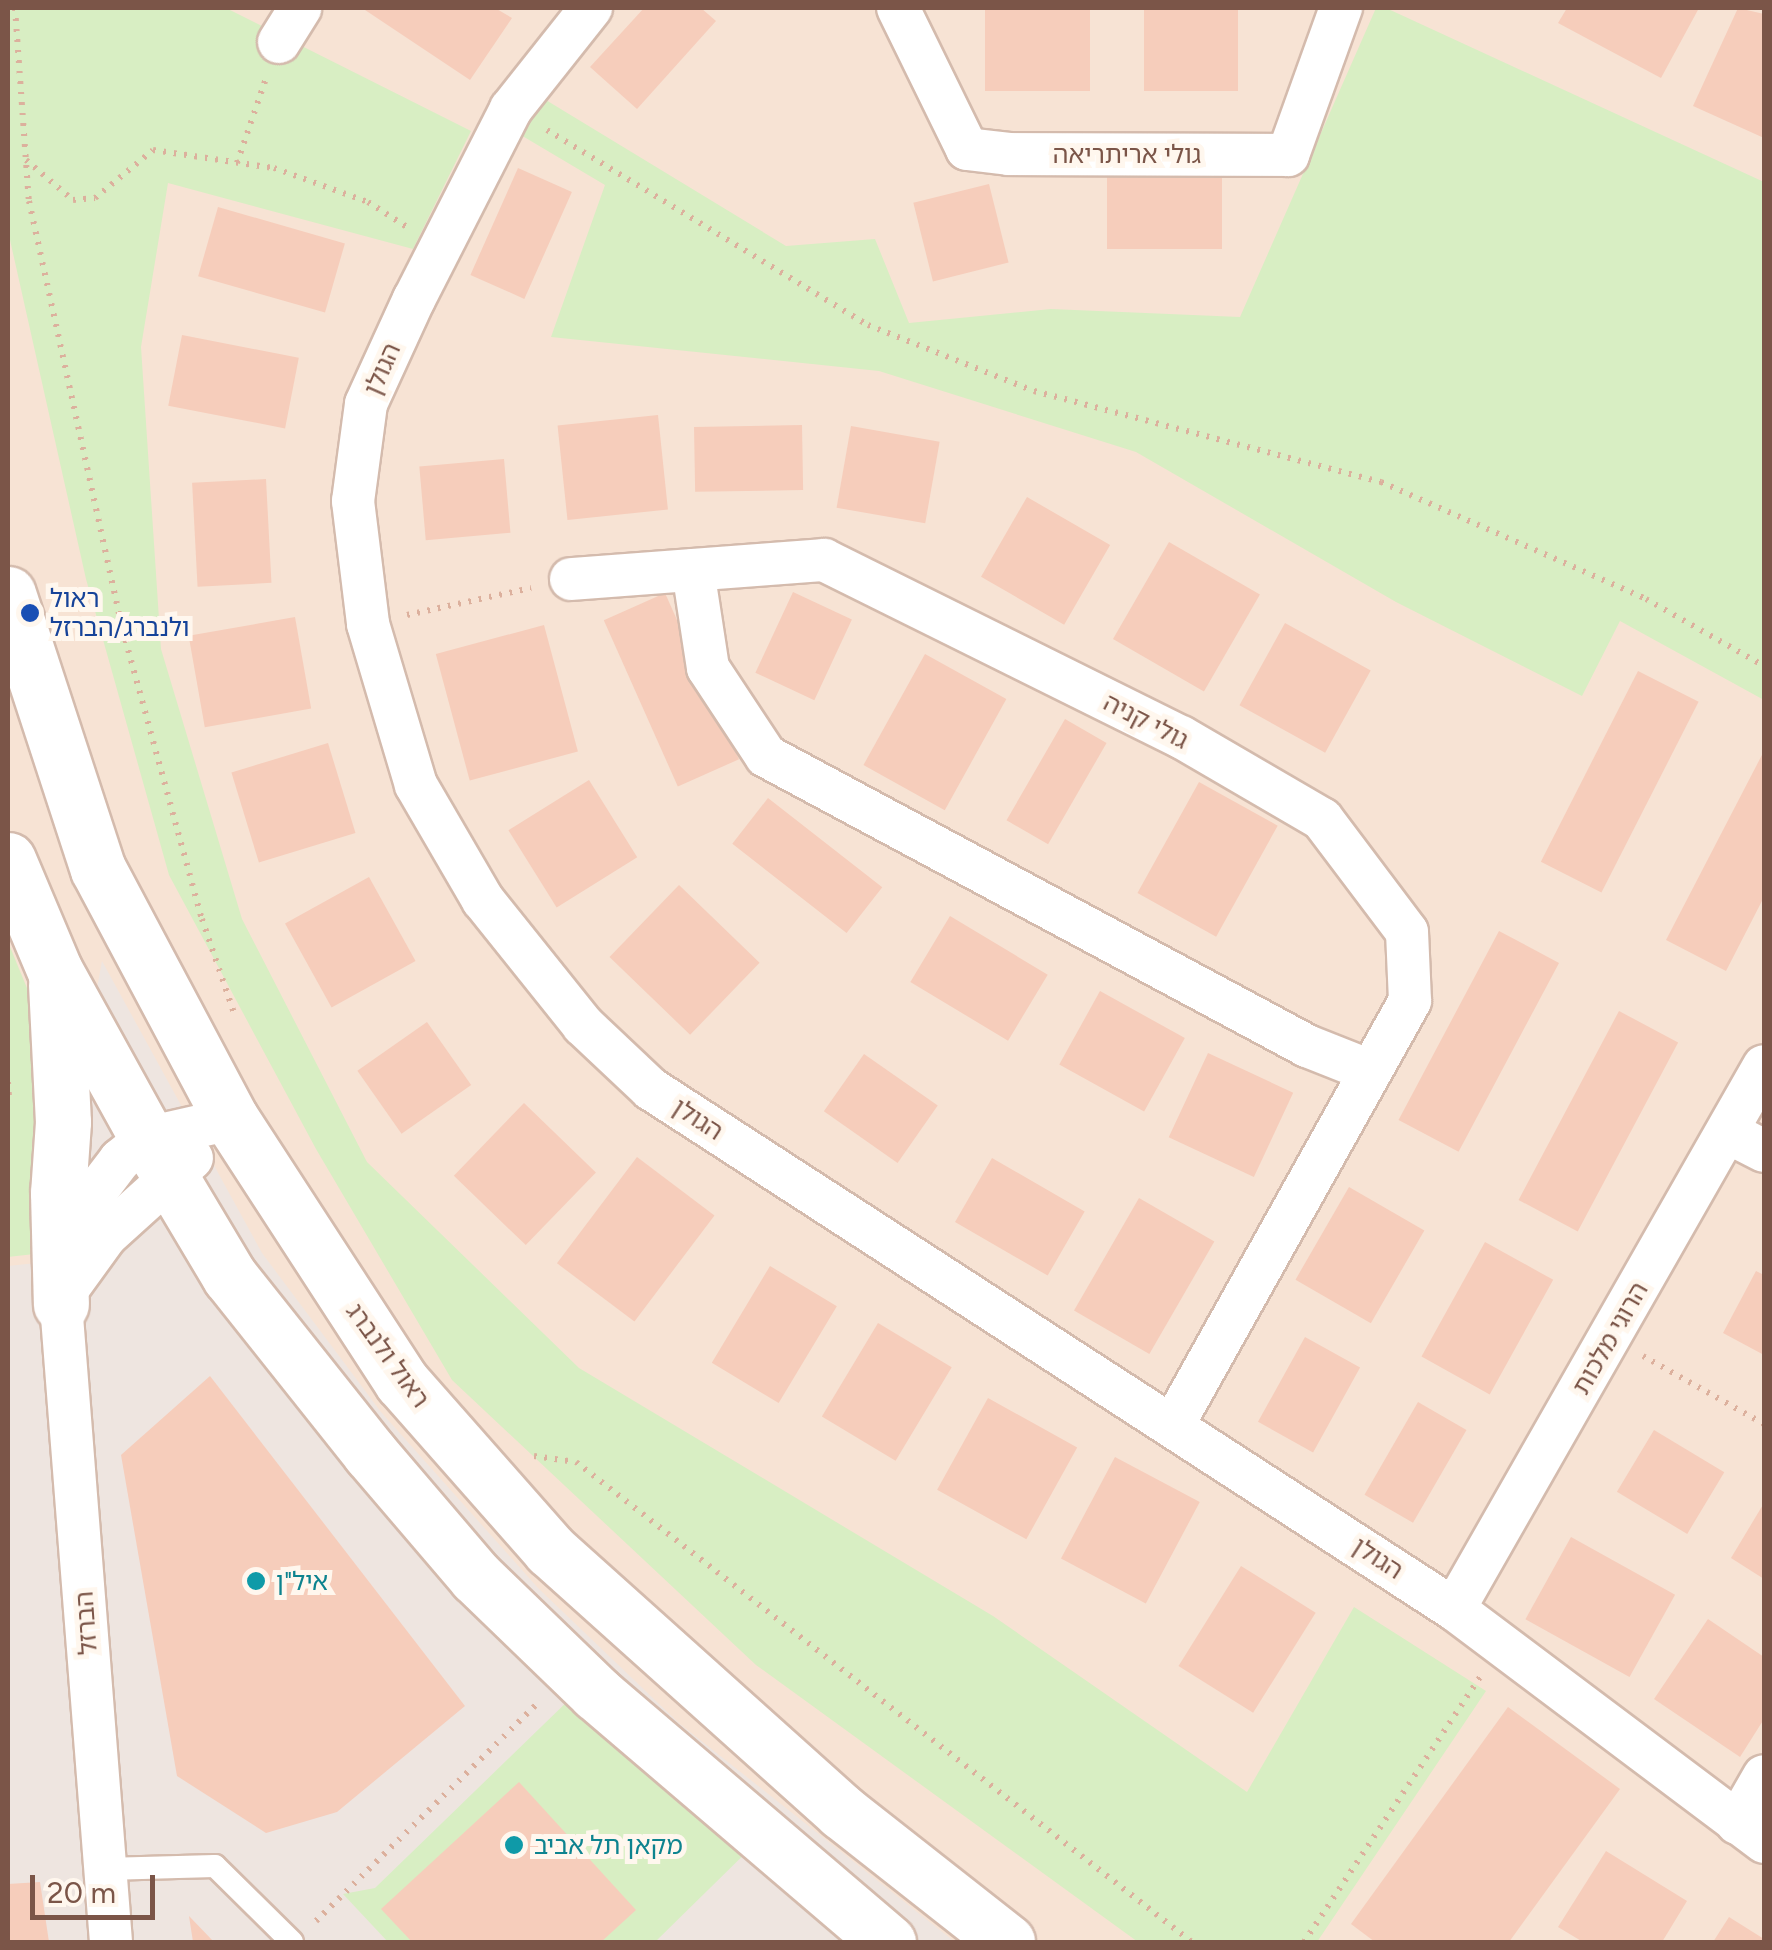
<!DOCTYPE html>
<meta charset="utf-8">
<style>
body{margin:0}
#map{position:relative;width:1772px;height:1950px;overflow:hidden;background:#fef2e6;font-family:Figtree,"Noto Sans Hebrew",sans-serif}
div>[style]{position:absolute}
.residential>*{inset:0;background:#f7e3d4;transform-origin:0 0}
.industrial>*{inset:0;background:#eee5e0}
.green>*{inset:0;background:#d8eec3}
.building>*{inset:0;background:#f6cdbb;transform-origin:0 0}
.path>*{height:6px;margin-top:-3px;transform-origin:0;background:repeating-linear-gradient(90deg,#dcb09d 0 2.5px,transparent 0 10.5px)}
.roads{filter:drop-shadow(2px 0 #d4bbad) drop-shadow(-2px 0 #d4bbad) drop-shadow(0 2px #d4bbad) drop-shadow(0 -2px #d4bbad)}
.service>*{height:22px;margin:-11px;padding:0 11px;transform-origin:11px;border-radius:11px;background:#fff}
.minor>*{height:42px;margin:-21px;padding:0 21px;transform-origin:21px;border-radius:21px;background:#fff}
.tertiary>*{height:55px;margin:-27.5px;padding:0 27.5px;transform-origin:27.5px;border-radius:27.5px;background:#fff}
.dots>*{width:28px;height:28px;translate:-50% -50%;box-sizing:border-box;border:5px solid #fff7ee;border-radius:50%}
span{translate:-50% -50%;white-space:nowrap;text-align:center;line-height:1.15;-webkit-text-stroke:10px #fff7ee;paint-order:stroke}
.street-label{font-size:25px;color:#7b5548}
.transit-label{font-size:25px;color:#164399}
.left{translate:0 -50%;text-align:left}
.culture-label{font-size:25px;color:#0d838f}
.frame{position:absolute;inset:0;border:10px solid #7b5548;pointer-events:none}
.scale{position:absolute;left:30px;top:1875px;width:125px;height:45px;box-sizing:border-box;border:5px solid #7b5548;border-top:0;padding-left:12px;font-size:30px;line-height:35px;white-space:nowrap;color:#7b5548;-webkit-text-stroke:8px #fff7ee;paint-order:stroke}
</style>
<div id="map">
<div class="residential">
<i style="left:8px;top:8px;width:1756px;height:1934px"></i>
</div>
<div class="industrial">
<i style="clip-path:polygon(102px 961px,262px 1253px,381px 1412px,538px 1588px,680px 1724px,955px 1942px,8px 1942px,8px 1266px,46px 1262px)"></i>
</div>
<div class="green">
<i style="clip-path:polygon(8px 8px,226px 8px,471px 131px,413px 249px,168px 183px,141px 347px,161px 649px,242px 919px,367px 1162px,579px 1368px,993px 1616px,1247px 1792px,1354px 1607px,1486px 1691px,1317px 1942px,1138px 1942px,756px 1665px,452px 1380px,316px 1149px,169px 875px,86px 579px,8px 231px)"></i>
<i style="clip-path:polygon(1376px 8px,1386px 8px,1764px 182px,1764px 700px,1620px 621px,1582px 696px,1396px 602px,1136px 452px,879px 371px,551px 337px,605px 185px,514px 131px,536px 94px,786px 246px,875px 239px,909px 323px,1051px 309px,1240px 317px)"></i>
<i style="clip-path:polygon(8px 942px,48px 1039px,43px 1253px,8px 1257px)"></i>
<i style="clip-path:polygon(575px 1694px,763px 1836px,655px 1942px,388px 1942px,343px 1894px,375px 1888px)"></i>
</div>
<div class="building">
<i style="clip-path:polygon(362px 8px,495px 8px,512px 18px,470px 80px)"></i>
<i style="clip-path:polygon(644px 8px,701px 8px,716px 21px,637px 109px,590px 67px)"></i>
<i style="left:985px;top:8px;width:105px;height:83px"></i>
<i style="left:1144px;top:8px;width:94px;height:83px"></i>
<i style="clip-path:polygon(1567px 8px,1699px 8px,1661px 78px,1558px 23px)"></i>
<i style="clip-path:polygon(1738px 8px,1764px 14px,1764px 138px,1693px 106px)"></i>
<i style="left:518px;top:168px;width:59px;height:117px;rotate:24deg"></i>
<i style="left:1107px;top:175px;width:115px;height:74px"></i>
<i style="left:989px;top:184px;width:81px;height:78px;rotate:76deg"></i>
<i style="left:218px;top:207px;width:132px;height:72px;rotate:16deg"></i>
<i style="left:182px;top:335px;width:119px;height:72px;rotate:11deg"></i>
<i style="left:658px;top:415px;width:95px;height:101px;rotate:84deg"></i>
<i style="left:802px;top:425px;width:65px;height:108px;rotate:89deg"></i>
<i style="left:851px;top:426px;width:90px;height:83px;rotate:10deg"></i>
<i style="left:504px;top:459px;width:74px;height:85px;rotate:85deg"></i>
<i style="left:266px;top:479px;width:104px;height:74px;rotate:87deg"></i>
<i style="left:1027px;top:497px;width:96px;height:92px;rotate:30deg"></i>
<i style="left:1169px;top:542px;width:105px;height:112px;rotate:30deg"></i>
<i style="left:793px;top:592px;width:65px;height:89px;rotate:25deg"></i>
<i style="left:665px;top:593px;width:182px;height:67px;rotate:66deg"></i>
<i style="left:295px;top:617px;width:93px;height:108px;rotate:80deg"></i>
<i style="left:1285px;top:623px;width:98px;height:94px;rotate:29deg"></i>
<i style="left:544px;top:625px;width:131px;height:112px;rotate:75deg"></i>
<i style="left:925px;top:654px;width:93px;height:127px;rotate:29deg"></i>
<i style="left:1638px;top:671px;width:68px;height:214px;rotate:27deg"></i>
<i style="left:1065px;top:719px;width:48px;height:117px;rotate:30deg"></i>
<i style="left:328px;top:743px;width:94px;height:101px;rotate:73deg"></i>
<i style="clip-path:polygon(1764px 751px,1764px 897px,1726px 971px,1666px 940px)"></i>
<i style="left:589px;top:780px;width:91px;height:95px;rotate:58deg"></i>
<i style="left:1199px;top:782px;width:90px;height:127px;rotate:29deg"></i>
<i style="left:768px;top:798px;width:145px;height:58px;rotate:38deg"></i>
<i style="left:369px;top:877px;width:96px;height:96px;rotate:61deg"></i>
<i style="left:679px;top:885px;width:112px;height:100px;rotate:44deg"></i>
<i style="left:950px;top:916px;width:114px;height:77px;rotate:31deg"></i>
<i style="left:1499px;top:931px;width:68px;height:214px;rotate:28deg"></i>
<i style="left:1100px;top:991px;width:97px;height:84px;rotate:29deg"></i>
<i style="left:1619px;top:1011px;width:67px;height:214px;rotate:28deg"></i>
<i style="left:427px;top:1022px;width:77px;height:85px;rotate:55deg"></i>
<i style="left:1208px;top:1053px;width:94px;height:93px;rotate:25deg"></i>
<i style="left:864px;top:1054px;width:90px;height:70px;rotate:35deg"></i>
<i style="left:524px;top:1103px;width:100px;height:101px;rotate:44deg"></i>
<i style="left:637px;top:1157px;width:97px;height:133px;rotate:37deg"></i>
<i style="left:992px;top:1158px;width:107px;height:74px;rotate:30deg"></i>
<i style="left:1349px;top:1187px;width:87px;height:107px;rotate:30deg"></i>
<i style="left:1139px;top:1198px;width:87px;height:130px;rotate:30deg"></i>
<i style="left:1485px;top:1242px;width:78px;height:131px;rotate:29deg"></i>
<i style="left:770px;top:1266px;width:78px;height:113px;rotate:31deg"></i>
<i style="clip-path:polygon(1756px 1271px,1764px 1275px,1764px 1355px,1723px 1333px)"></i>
<i style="left:878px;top:1323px;width:86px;height:109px;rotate:31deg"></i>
<i style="left:1305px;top:1337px;width:63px;height:97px;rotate:29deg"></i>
<i style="clip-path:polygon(210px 1376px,465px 1706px,337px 1812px,266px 1833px,177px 1776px,121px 1455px)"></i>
<i style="left:988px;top:1398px;width:102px;height:105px;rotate:29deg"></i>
<i style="left:1418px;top:1402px;width:56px;height:107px;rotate:30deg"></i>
<i style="left:1654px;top:1430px;width:82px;height:72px;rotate:31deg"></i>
<i style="left:1115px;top:1457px;width:96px;height:115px;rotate:28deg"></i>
<i style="clip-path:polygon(1764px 1503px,1764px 1579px,1731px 1558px)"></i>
<i style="left:1571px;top:1537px;width:119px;height:94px;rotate:29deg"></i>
<i style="left:1241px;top:1566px;width:88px;height:118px;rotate:32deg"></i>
<i style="clip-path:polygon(1708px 1619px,1764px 1657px,1764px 1719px,1740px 1757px,1654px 1699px)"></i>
<i style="clip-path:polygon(1508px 1707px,1620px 1789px,1509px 1942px,1375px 1942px,1351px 1924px)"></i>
<i style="clip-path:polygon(519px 1782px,636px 1910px,601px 1942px,412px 1942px,381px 1909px)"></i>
<i style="clip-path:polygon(1606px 1851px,1687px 1901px,1662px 1942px,1583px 1942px,1558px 1927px)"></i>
<i style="clip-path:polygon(40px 1882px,49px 1942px,8px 1942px,8px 1884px)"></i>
<i style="clip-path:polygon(189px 1916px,214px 1942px,193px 1942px)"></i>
<i style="clip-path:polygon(1729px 1917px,1764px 1939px,1764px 1942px,1713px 1942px)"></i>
</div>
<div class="path">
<i style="left:15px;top:8px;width:194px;rotate:85.9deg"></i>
<i style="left:29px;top:201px;width:429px;rotate:77.7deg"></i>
<i style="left:120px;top:620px;width:310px;rotate:74.7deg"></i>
<i style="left:202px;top:919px;width:102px;rotate:71.2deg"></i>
<i style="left:547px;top:130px;width:376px;rotate:31.3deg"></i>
<i style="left:868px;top:325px;width:179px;rotate:21.7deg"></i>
<i style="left:1034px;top:391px;width:359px;rotate:14.7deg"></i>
<i style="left:1381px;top:482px;width:290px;rotate:23.8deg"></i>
<i style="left:1646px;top:599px;width:136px;rotate:29.6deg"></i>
<i style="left:26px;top:160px;width:62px;rotate:40.4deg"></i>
<i style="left:73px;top:200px;width:22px;rotate:-5deg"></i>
<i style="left:95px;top:198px;width:75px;rotate:-39.6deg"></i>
<i style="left:153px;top:150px;width:122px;rotate:8.5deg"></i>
<i style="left:274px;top:168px;width:100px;rotate:19.9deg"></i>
<i style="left:368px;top:202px;width:46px;rotate:32.7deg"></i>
<i style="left:237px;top:163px;width:87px;rotate:-71.1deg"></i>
<i style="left:407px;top:615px;width:127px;rotate:-12.3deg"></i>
<i style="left:8px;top:1082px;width:15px;rotate:86deg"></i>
<i style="left:1643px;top:1356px;width:139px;rotate:29.3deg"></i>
<i style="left:534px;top:1456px;width:42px;rotate:8.1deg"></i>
<i style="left:576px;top:1462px;width:781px;rotate:37.93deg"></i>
<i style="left:316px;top:1921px;width:313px;rotate:-44.5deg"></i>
<i style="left:1304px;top:1942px;width:318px;rotate:-56.4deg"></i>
</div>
<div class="roads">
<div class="service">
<i style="left:105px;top:1869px;width:110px;rotate:-1.6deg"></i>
<i style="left:215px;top:1866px;width:108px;rotate:44.6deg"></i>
</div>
<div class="minor">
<i style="left:591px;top:8px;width:129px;rotate:128.4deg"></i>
<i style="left:511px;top:109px;width:213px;rotate:117deg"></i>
<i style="left:414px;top:299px;width:115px;rotate:114.6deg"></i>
<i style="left:366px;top:404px;width:98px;rotate:97.6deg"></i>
<i style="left:353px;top:501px;width:124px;rotate:83deg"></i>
<i style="left:368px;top:624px;width:168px;rotate:73.4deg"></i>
<i style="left:416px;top:785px;width:133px;rotate:59.8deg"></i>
<i style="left:483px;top:900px;width:160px;rotate:51.3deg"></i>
<i style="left:583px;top:1025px;width:93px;rotate:43.3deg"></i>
<i style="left:651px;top:1089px;width:957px;rotate:32.93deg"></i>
<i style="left:1454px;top:1609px;width:388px;rotate:36.9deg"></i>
<i style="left:898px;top:8px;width:157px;rotate:63.9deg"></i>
<i style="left:967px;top:149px;width:42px;rotate:6.8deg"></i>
<i style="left:1009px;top:154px;width:279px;rotate:0.2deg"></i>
<i style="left:1288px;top:155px;width:156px;rotate:-70.2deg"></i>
<i style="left:279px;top:42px;width:40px;rotate:-58deg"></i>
<i style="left:693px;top:570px;width:99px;rotate:81.3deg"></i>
<i style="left:708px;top:668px;width:105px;rotate:56.6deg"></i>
<i style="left:766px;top:756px;width:614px;rotate:28.19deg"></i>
<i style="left:1307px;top:1046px;width:68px;rotate:21.6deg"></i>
<i style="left:571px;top:579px;width:254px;rotate:-4.3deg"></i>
<i style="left:824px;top:560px;width:398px;rotate:26.4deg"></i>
<i style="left:1181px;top:737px;width:163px;rotate:30.2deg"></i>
<i style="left:1322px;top:819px;width:141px;rotate:53deg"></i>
<i style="left:1407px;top:932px;width:69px;rotate:87.5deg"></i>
<i style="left:1410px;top:1001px;width:484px;rotate:119.2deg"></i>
<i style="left:1729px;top:1133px;width:39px;rotate:27deg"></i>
<i style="left:72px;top:1283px;width:58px;rotate:-54.1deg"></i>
<i style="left:106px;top:1236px;width:116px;rotate:-42.2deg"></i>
<i style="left:1454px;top:1609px;width:625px;rotate:-60.28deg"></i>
<i style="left:1737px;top:1823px;width:54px;rotate:-60.1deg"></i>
<i style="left:111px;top:1942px;width:640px;rotate:-94.48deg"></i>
<i style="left:61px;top:1304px;width:62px;rotate:-79.8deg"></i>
<i style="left:72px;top:1243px;width:39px;rotate:-71deg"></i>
<i style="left:85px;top:1206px;width:58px;rotate:-52.7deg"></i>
<i style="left:120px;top:1160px;width:35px;rotate:-39deg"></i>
<i style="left:147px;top:1138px;width:86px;rotate:-12.7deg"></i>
</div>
<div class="tertiary">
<i style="left:8px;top:594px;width:289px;rotate:71.9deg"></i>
<i style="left:98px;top:869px;width:283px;rotate:62deg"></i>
<i style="left:231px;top:1119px;width:314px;rotate:57deg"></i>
<i style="left:402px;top:1382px;width:224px;rotate:48.6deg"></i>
<i style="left:550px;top:1550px;width:392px;rotate:41.9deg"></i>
<i style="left:842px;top:1812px;width:210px;rotate:38.2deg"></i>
<i style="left:8px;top:860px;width:121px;rotate:67.1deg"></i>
<i style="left:55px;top:971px;width:191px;rotate:61.1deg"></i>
<i style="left:147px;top:1138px;width:162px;rotate:59.2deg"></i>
<i style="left:230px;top:1277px;width:225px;rotate:51.5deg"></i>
<i style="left:370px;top:1453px;width:163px;rotate:49.5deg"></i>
<i style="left:476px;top:1577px;width:167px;rotate:44deg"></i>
<i style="left:596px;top:1693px;width:384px;rotate:40.5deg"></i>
<i style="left:56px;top:984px;width:138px;rotate:87.1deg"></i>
<i style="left:63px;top:1122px;width:71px;rotate:94deg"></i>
<i style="left:58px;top:1193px;width:111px;rotate:88.5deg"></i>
</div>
</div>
<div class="dots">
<i style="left:30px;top:613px;background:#1a4fb4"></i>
<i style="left:256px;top:1581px;background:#0f9aa8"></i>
<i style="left:514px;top:1845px;background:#0f9aa8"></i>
</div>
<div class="street-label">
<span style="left:1127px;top:154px">גולי אריתריאה</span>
<span style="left:382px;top:369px;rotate:-66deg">הגולן</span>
<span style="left:1146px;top:721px;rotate:27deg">גולי קניה</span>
<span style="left:698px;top:1119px;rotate:33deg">הגולן</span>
<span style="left:1610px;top:1338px;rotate:-60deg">הרוגי מלכות</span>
<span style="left:388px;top:1355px;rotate:54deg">ראול ולנברג</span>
<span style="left:1378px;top:1558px;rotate:33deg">הגולן</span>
<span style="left:86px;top:1623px;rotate:-94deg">הברזל</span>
</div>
<div class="transit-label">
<span class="left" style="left:50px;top:613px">ראול<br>ולנברג/הברזל</span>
</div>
<div class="culture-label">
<span class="left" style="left:276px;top:1581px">איל"ן</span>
<span class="left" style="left:534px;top:1845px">מקאן תל אביב</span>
</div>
<div class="frame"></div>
<div class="scale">20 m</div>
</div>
